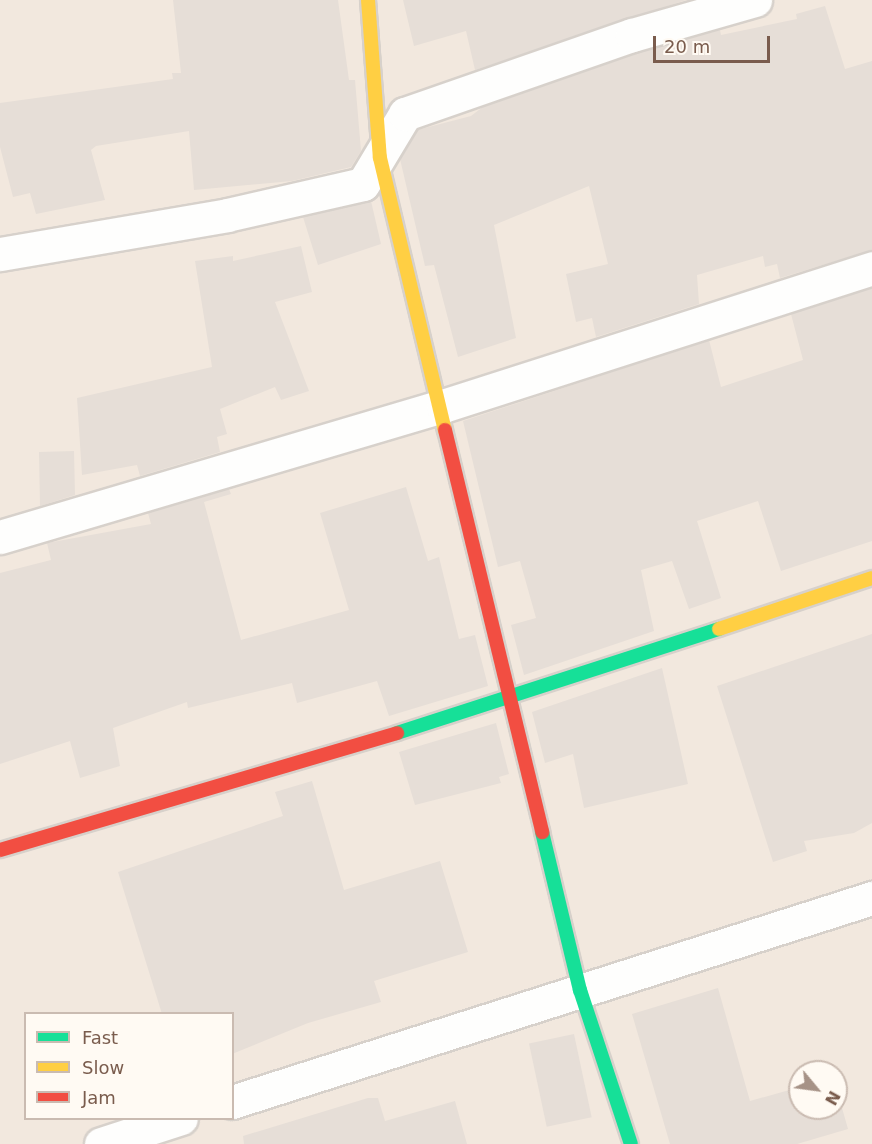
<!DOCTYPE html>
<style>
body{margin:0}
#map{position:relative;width:872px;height:1144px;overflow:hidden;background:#f9f5f0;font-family:"DejaVu Sans",sans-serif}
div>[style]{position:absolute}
.residential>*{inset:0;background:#f2e8de}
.building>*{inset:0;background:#e6ded7;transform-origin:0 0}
.roads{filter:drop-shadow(2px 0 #d7d1cb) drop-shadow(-2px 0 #d7d1cb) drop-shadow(0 2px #d7d1cb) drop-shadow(0 -2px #d7d1cb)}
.street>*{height:33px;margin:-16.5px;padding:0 16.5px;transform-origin:16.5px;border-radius:16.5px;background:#fefefd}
.fast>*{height:14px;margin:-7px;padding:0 7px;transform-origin:7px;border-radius:7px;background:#16e098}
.slow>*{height:14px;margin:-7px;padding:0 7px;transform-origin:7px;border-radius:7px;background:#ffcf43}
.jam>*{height:14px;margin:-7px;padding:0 7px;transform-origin:7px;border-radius:7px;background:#f24e42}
span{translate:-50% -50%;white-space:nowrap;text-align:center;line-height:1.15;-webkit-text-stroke:4.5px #fffaf3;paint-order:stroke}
.legend{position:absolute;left:24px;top:1012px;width:210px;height:108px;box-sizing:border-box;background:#fffaf3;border:2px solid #cabbb1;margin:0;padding:8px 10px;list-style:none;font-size:18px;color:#7a5c4d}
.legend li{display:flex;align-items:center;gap:12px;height:30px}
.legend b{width:30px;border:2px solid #cabbb1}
.north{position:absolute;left:788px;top:1060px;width:60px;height:60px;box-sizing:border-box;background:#fffaf3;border:2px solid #cabbb1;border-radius:50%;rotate:119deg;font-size:16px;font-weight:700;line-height:24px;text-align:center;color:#7a5c4d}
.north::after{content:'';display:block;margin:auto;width:21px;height:27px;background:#a69286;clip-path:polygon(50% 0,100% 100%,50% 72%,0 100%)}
.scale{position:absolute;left:653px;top:36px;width:117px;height:27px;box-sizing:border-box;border:3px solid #7a5c4d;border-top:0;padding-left:8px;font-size:18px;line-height:21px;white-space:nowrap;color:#7a5c4d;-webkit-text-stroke:4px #fffaf3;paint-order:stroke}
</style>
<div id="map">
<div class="residential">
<i style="clip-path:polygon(evenodd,0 0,872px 0,872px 1144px,0 1144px,0 0,26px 1014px,232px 1014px,232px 1118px,26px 1118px,26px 1014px,0 0,800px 1072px,836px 1072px,836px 1108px,800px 1108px,800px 1072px)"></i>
</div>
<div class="building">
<i style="clip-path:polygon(173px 0,338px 0,349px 80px,355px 80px,361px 151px,351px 167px,292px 181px,194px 190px,189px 131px,96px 146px,91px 150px,105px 200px,36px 214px,30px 193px,13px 197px,0 147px,0 103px,173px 79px,172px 73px,181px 73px)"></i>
<i style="clip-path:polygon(403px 0,686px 0,475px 70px,466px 31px,414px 46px)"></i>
<i style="clip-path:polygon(825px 6px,845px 69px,872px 61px,872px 250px,780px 278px,777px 264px,765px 267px,763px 256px,697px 275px,699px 304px,596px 337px,592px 318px,576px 322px,566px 274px,608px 264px,589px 186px,494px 225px,516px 338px,458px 357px,434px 265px,425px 266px,400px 159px,417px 130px,471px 116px,484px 106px,638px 53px,720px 30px,721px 35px,797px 19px,796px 14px)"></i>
<i style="clip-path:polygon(371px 201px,381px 244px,318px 265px,303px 217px)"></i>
<i style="clip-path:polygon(301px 246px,312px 292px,275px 302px,309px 391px,281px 400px,275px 387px,220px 409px,227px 434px,217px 437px,220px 452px,140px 476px,137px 465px,82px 475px,77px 398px,212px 367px,195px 261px,233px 256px,233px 261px)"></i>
<i style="clip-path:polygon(872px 288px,872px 541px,781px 571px,758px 501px,697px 521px,721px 598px,689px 609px,672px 561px,641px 570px,654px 631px,524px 675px,511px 625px,536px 618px,520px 561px,498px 567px,463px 421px,709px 340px,721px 387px,803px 360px,791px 314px)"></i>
<i style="clip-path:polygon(74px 451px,75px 495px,40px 506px,39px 452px)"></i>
<i style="clip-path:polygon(406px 487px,428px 561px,439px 557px,459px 639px,475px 635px,488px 686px,389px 716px,377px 681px,297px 703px,292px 683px,188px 708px,187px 702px,113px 728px,120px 766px,80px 778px,70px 741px,0 764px,0 573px,51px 560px,47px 543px,151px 524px,148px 513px,229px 489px,231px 494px,204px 502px,241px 640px,349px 610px,320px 513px)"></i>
<i style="clip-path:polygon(872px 634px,872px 823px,854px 833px,804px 841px,807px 851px,773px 862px,717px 686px)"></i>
<i style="clip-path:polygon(662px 668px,688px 784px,584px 808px,573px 754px,545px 763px,532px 712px)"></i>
<i style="clip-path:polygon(496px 723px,509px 774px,499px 777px,501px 783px,415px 805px,399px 752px)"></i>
<i style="clip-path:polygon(312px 781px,344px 890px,440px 861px,468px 952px,374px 981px,381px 1002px,308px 1023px,232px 1054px,232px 1014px,162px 1014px,118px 872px,283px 816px,275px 792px)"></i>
<i style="clip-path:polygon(718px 988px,750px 1101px,800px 1087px,800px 1108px,836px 1108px,836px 1087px,848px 1129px,797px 1144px,670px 1144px,632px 1014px)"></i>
<i style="left:574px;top:1034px;width:85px;height:46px;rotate:78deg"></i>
<i style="clip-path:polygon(368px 1098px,378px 1098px,385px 1121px,455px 1101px,467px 1144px,244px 1144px,243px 1136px)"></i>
</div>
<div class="roads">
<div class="street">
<i style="left:0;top:254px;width:230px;rotate:-9.7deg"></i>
<i style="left:227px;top:215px;width:139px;rotate:-12.8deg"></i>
<i style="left:363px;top:184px;width:82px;rotate:-59deg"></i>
<i style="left:405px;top:114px;width:240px;rotate:-19.2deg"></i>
<i style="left:632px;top:35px;width:128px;rotate:-15.9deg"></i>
<i style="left:0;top:537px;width:462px;rotate:-16.5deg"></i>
<i style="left:443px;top:406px;width:451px;rotate:-17.8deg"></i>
<i style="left:232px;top:1102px;width:672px;rotate:-17.68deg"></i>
<i style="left:101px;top:1144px;width:84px;rotate:-18deg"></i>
</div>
<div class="fast">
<i style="left:397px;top:733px;width:338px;rotate:-17.9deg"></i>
<i style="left:542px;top:832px;width:163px;rotate:76.5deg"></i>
<i style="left:580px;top:990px;width:162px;rotate:71.7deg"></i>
</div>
<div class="slow">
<i style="left:368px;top:0;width:158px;rotate:85.7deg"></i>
<i style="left:380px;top:158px;width:280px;rotate:76.6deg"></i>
<i style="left:719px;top:629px;width:161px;rotate:-18.4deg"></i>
</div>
<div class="jam">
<i style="left:445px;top:430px;width:414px;rotate:76.4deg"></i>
<i style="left:0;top:850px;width:414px;rotate:-16.4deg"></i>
</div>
</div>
<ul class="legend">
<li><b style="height:8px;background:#16e098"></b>Fast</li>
<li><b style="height:8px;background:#ffcf43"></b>Slow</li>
<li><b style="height:8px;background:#f24e42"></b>Jam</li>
</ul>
<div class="north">N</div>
<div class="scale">20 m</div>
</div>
